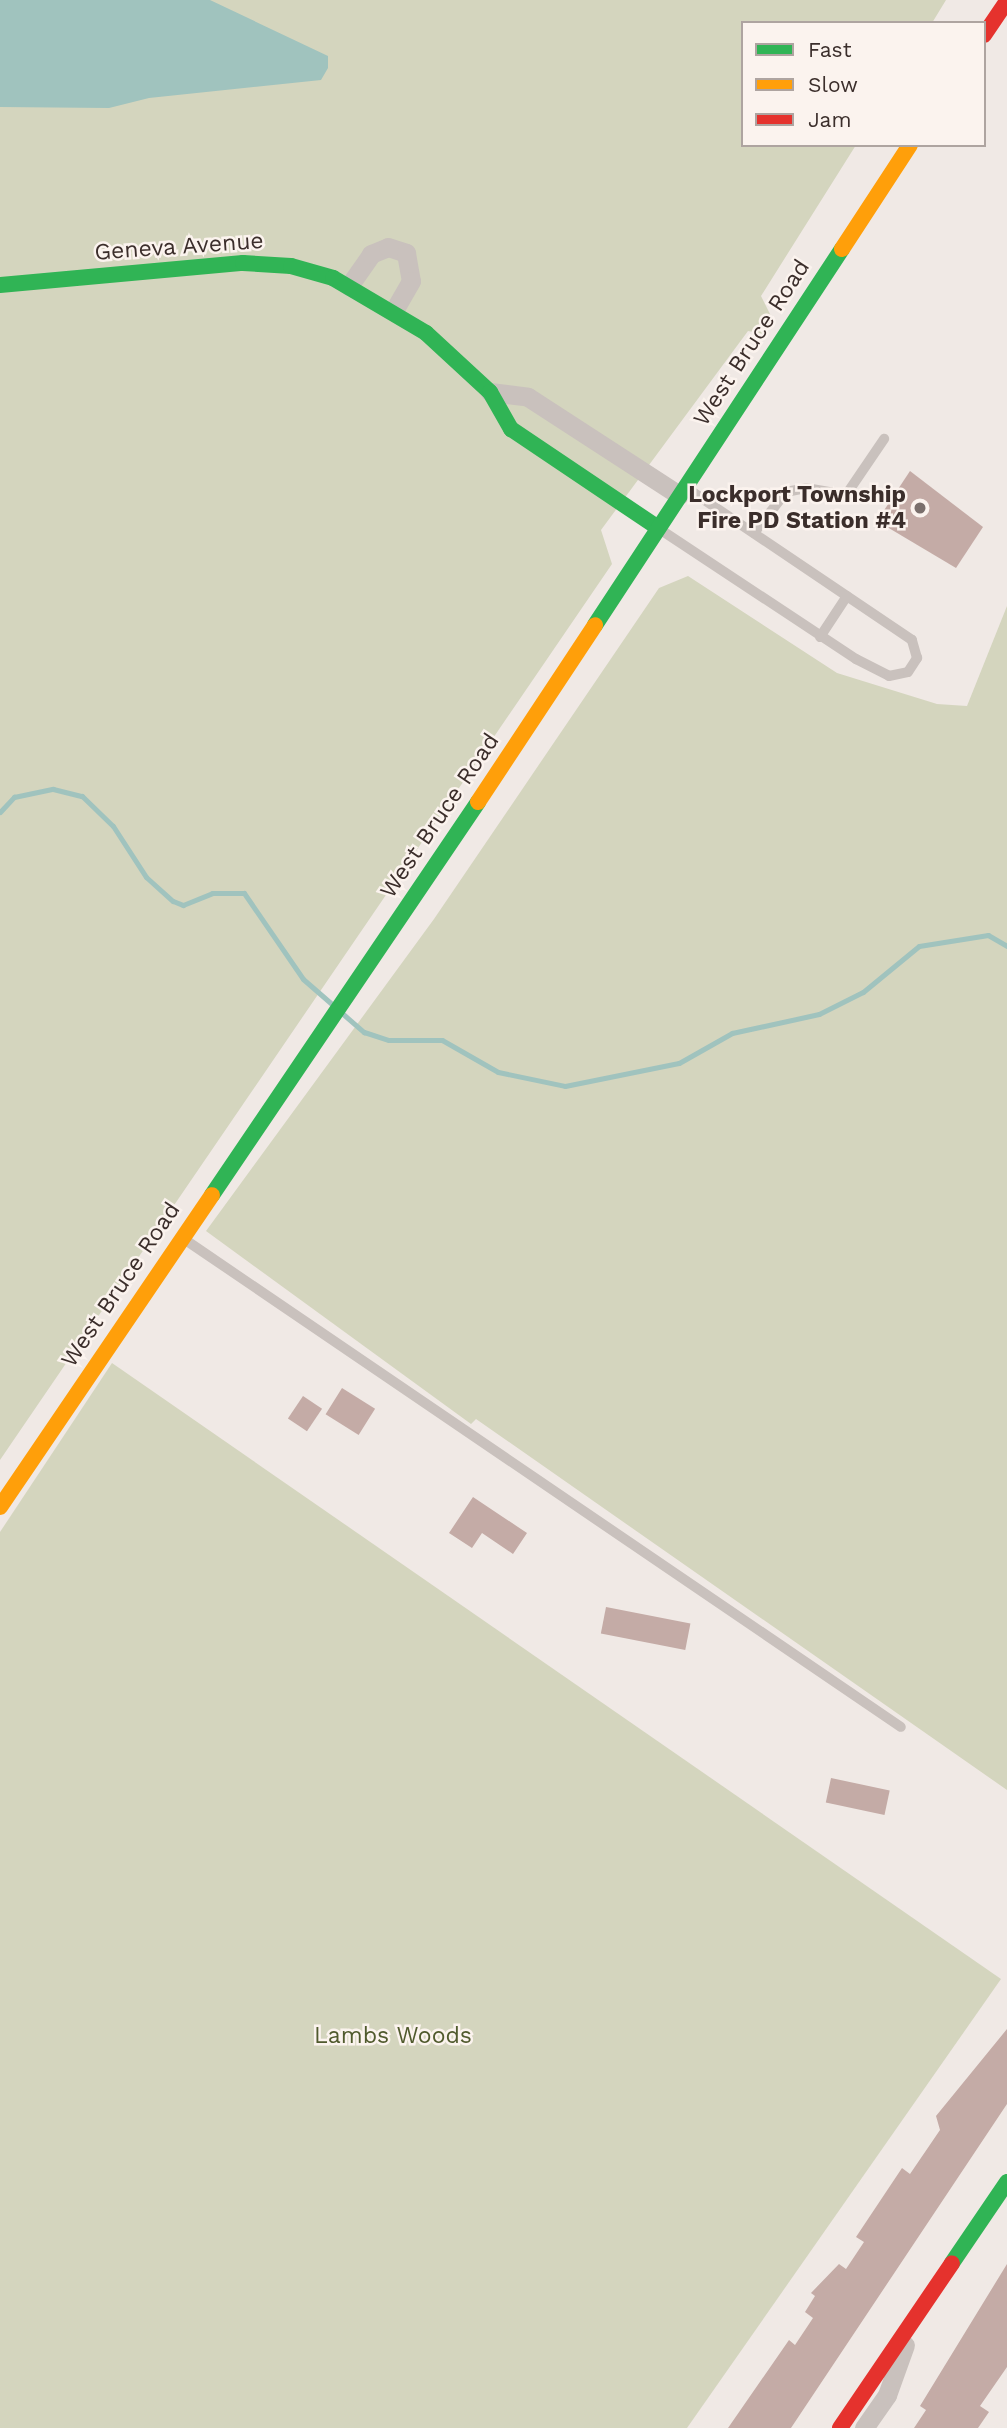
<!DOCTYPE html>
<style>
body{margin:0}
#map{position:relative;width:1007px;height:2428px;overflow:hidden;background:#f0e9e5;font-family:"Work Sans",sans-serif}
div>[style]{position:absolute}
.green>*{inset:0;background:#d4d5be}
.water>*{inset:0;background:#a0c3be}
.stream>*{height:5px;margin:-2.5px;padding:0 2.5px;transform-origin:2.5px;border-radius:2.5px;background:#a0c3be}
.building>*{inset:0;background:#c4aba6;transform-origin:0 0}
.lane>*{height:10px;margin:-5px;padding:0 5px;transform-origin:5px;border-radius:5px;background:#c9c1bd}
.street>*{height:19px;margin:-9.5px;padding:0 9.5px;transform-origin:9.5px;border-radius:9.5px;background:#c9c1bd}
.fast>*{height:16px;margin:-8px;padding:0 8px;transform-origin:8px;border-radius:8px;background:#30b455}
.slow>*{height:16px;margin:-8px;padding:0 8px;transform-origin:8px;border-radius:8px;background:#ff9f0a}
.jam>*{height:16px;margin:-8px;padding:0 8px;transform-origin:8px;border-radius:8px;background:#e5322d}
.dots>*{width:19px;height:19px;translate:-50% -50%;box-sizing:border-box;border:4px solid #fbf3ee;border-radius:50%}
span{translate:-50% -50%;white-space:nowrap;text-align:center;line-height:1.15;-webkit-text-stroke:5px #fbf3ee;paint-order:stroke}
.street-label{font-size:23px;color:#3b2e2b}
.poi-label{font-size:23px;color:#3b2e2b;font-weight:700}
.right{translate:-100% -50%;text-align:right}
.park-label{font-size:23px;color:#505a2d}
.legend{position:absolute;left:741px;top:21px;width:245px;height:126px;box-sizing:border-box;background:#fbf3ee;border:2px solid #aea4a0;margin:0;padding:9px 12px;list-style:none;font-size:21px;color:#3b2e2b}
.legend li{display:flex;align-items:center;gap:14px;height:35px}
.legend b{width:35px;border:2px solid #aea4a0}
</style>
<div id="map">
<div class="green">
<i style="clip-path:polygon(0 0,946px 0,932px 23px,743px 23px,743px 145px,856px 145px,761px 296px,772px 318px,764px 334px,748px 331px,601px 530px,612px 564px,0 1460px)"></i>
<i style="clip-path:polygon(688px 576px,837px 673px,937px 704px,967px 706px,1007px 606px,1007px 1790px,476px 1419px,471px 1424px,206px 1231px,434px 919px,659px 588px)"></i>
<i style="clip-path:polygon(112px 1363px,1001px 1979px,687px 2428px,0 2428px,0 1532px)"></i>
</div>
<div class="water">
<i style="clip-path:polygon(0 0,210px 0,328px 56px,328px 68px,321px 80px,149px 98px,109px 108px,0 107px)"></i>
</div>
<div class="stream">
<i style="left:0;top:812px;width:21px;rotate:-47deg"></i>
<i style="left:14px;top:797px;width:40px;rotate:-12deg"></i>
<i style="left:53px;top:789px;width:30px;rotate:14deg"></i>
<i style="left:82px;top:796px;width:43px;rotate:44.1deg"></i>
<i style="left:113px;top:826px;width:61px;rotate:57.1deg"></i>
<i style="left:146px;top:877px;width:36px;rotate:42deg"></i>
<i style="left:173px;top:901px;width:11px;rotate:22deg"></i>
<i style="left:183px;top:905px;width:31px;rotate:-22deg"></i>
<i style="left:212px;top:893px;width:32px"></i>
<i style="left:244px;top:893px;width:104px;rotate:55.5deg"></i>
<i style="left:303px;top:979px;width:40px;rotate:41deg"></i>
<i style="left:343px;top:1014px;width:28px;rotate:41deg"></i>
<i style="left:364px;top:1032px;width:26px;rotate:18deg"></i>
<i style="left:389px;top:1040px;width:53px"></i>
<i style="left:442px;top:1040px;width:64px;rotate:29.7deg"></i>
<i style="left:498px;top:1072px;width:68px;rotate:11.8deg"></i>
<i style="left:565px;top:1086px;width:116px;rotate:-11.4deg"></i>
<i style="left:679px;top:1063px;width:61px;rotate:-29.5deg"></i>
<i style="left:732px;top:1033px;width:89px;rotate:-12.3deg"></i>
<i style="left:819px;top:1014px;width:49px;rotate:-26.6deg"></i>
<i style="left:863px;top:992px;width:72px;rotate:-39.4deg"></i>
<i style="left:919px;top:946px;width:70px;rotate:-9.1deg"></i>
<i style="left:988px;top:935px;width:22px;rotate:30deg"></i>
</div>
<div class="building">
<i style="clip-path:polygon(910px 471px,983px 527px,956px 568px,877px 521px)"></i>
<i style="left:342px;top:1388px;width:39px;height:31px;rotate:32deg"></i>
<i style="left:303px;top:1396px;width:23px;height:27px;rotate:34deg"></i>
<i style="clip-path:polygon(473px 1497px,527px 1533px,513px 1554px,482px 1533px,472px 1548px,449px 1533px)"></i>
<i style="left:606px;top:1607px;width:86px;height:27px;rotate:11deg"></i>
<i style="left:831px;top:1778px;width:60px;height:25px;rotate:12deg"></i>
<i style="clip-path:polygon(1007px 2029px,1007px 2104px,791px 2428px,728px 2428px,789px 2340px,795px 2345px,813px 2318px,805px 2312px,815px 2296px,811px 2293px,839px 2264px,846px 2269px,864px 2242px,856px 2237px,902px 2168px,910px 2174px,940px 2130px,936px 2116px)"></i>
<i style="clip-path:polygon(1007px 2264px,1007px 2367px,980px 2406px,989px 2412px,978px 2428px,914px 2428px,926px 2410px,920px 2406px)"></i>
</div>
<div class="lane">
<i style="left:661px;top:530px;width:234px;rotate:33.5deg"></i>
<i style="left:856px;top:659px;width:37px;rotate:27deg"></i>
<i style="left:889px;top:676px;width:19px;rotate:-12deg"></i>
<i style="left:908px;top:672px;width:17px;rotate:-57deg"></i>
<i style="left:917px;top:658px;width:19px;rotate:-106deg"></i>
<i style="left:912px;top:640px;width:272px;rotate:-146deg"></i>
<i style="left:754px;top:533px;width:52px;rotate:-52deg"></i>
<i style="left:786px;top:492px;width:20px;rotate:-11deg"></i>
<i style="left:806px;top:488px;width:41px;rotate:9.9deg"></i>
<i style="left:846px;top:495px;width:68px;rotate:-55.8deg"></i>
<i style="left:820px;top:637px;width:49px;rotate:-56.6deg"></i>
<i style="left:184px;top:1239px;width:867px;rotate:34.24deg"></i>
</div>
<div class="street">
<i style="left:349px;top:286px;width:39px;rotate:-55deg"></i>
<i style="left:371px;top:254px;width:18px;rotate:-22deg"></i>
<i style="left:388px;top:247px;width:19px;rotate:18deg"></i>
<i style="left:406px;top:253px;width:28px;rotate:80deg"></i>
<i style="left:411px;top:281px;width:34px;rotate:120deg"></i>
<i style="left:490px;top:392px;width:38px;rotate:7deg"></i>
<i style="left:528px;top:397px;width:180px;rotate:33deg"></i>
<i style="left:864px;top:2428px;width:40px;rotate:-55.1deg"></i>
<i style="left:887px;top:2395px;width:53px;rotate:-70.2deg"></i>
</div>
<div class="fast">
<i style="left:0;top:285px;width:244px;rotate:-5.2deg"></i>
<i style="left:243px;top:263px;width:48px;rotate:3.6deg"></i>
<i style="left:291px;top:266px;width:44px;rotate:15.9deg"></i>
<i style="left:333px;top:278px;width:108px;rotate:30.6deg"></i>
<i style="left:426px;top:333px;width:87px;rotate:42.7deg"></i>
<i style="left:490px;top:392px;width:43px;rotate:60.4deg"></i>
<i style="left:511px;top:429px;width:176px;rotate:33.9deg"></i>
<i style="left:595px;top:625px;width:450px;rotate:-56.7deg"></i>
<i style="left:212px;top:1195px;width:475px;rotate:-55.9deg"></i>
<i style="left:952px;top:2263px;width:98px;rotate:-55.8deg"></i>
</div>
<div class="slow">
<i style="left:842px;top:249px;width:124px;rotate:-56.8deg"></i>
<i style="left:478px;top:802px;width:212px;rotate:-56.5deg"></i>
<i style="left:0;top:1507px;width:377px;rotate:-55.8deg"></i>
</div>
<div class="jam">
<i style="left:984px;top:35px;width:41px;rotate:-55.9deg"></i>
<i style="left:840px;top:2428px;width:199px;rotate:-55.8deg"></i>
</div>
<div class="dots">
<i style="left:920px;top:508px;background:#7a6f6c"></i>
</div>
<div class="street-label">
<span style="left:179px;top:247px;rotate:-4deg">Geneva Avenue</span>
<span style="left:752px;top:343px;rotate:-57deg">West Bruce Road</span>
<span style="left:440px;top:816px;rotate:-56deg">West Bruce Road</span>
<span style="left:121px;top:1285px;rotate:-56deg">West Bruce Road</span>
</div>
<div class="poi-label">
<span class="right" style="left:906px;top:508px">Lockport Township<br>Fire PD Station #4</span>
</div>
<div class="park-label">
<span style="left:393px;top:2036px">Lambs Woods</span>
</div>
<ul class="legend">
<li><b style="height:9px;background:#30b455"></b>Fast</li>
<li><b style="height:9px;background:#ff9f0a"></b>Slow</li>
<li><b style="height:9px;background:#e5322d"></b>Jam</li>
</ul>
</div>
